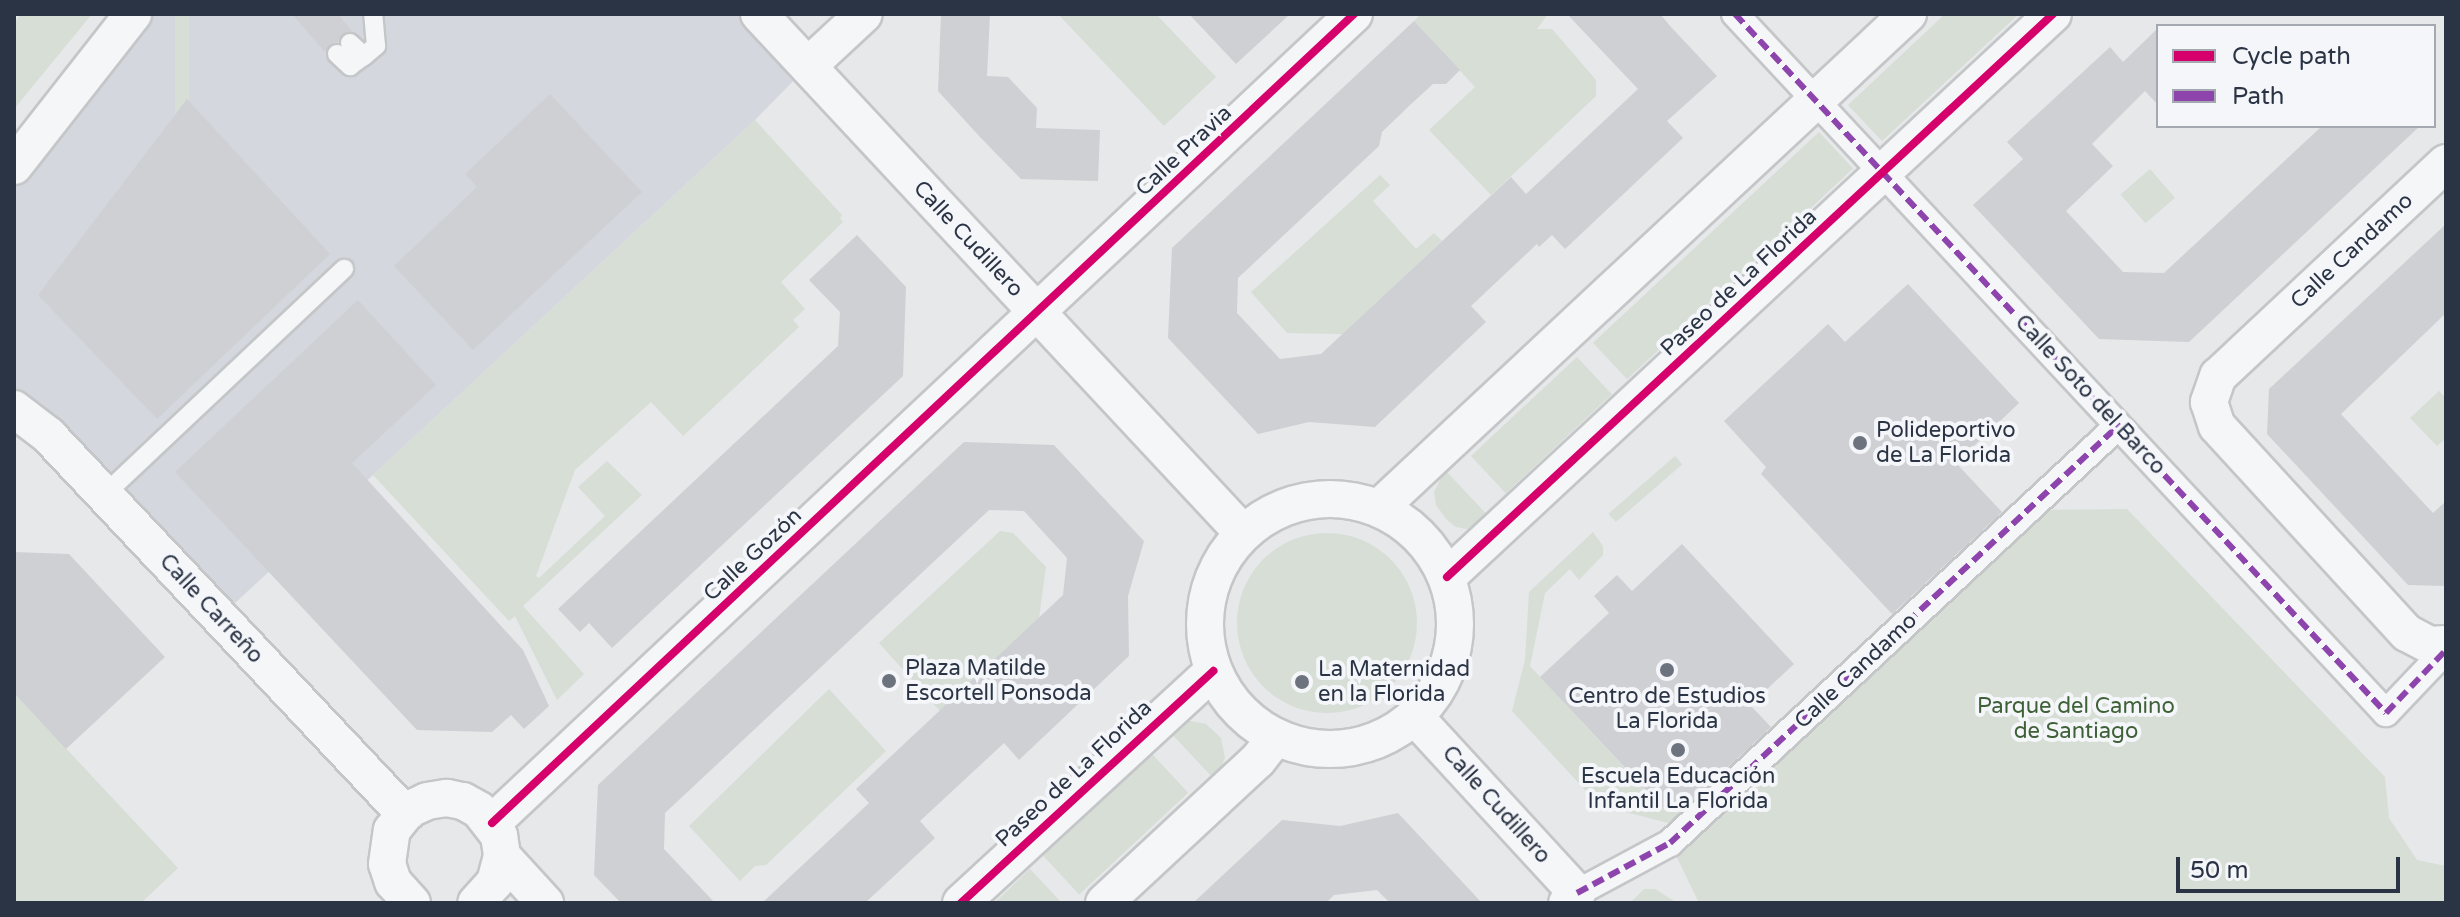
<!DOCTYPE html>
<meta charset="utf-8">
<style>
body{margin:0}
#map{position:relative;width:2460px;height:917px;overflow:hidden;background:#e6e8ea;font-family:"Varela Round",sans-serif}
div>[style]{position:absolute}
.built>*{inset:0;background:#d4d7dd}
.green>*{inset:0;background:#d6ded6;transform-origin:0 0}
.round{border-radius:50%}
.building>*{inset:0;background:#ced0d3}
.roads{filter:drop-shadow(2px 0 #c4c6c8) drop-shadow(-2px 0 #c4c6c8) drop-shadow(0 2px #c4c6c8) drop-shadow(0 -2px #c4c6c8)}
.service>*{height:18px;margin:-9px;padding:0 9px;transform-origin:9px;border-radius:9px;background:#f5f6f7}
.pedestrian>*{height:26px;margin:-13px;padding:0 13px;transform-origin:13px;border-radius:13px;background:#f5f6f7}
.minor>*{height:36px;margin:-18px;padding:0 18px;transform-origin:18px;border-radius:18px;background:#f5f6f7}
.minor>.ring{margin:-18px;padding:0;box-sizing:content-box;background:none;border:36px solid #f5f6f7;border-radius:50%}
.quiet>*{height:6px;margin-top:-3px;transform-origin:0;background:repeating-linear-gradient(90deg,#8e44ad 0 12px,transparent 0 18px)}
.cycleway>*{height:8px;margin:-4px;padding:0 4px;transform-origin:4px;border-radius:4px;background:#d6006c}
.dots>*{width:22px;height:22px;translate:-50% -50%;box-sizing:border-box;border:4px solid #f4f6f9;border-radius:50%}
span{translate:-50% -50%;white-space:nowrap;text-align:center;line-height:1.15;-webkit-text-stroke:8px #f4f6f9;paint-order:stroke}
.street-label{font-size:22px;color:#2b3445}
.poi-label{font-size:22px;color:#2b3445}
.left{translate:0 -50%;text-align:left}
.park-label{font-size:22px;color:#3f6138}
.frame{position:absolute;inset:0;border:16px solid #2b3445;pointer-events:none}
.legend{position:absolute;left:2156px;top:24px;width:280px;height:104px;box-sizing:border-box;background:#f4f6f9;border:2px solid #a4a8b1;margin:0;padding:10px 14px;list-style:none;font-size:24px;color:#2b3445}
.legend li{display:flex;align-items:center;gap:16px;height:40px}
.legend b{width:40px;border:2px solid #a4a8b1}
.scale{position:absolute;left:2176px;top:857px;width:224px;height:36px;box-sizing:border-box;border:4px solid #2b3445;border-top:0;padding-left:10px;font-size:24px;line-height:28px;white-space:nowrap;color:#2b3445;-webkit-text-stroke:6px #f4f6f9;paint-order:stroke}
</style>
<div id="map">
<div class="built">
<i style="clip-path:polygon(133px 14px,759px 14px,808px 66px,755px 120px,219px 618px,14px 409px,14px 166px)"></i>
</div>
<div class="green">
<i style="clip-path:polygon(21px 14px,92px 14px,14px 109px,14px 23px)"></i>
<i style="left:175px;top:14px;width:14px;height:261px"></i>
<i style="clip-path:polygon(1058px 14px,1156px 14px,1216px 77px,1164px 126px)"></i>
<i style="clip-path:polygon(1421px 14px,1548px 14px,1537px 29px,1552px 29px,1596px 80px,1596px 96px,1491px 195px,1429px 130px,1475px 87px,1414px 21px)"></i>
<i style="clip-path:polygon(1945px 14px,2019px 14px,1882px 141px,1848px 105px)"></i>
<i style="clip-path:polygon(755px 120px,842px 215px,840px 218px,843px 222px,781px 282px,805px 309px,793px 320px,799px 327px,683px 436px,651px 402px,575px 470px,536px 576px,539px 578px,605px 516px,578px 487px,607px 461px,642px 495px,523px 606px,584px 674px,557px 700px,515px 616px,509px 621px,373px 475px)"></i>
<i style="left:1819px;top:132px;width:50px;height:309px;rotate:47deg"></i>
<i style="left:2150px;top:169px;width:38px;height:39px;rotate:49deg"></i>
<i style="clip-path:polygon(1380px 175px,1390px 185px,1373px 201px,1416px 249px,1434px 233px,1442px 241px,1343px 334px,1287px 333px,1251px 292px)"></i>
<i style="left:1577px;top:357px;width:51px;height:145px;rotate:47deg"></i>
<i style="clip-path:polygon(2439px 391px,2446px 398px,2446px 438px,2437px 446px,2410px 418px)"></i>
<i style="left:1675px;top:456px;width:11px;height:88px;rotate:49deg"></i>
<i style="clip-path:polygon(1445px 470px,1493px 521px,1473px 530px,1456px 527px,1446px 519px,1436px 505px,1434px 492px)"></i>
<i style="clip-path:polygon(2127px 509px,2385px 777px,2389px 818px,2417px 860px,2446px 866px,2446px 903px,1699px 903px,1670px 843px,2029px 510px)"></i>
<i style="clip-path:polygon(1000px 531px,1013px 533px,1046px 567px,1039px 618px,940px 711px,879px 643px)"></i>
<i style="clip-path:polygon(1593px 532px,1603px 546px,1603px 555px,1579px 580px,1570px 569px,1545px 593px,1530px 666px,1661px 807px,1688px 807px,1668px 823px,1599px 805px,1512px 711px,1525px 660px,1529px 592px)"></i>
<i class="round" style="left:1237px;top:533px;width:180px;height:180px"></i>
<i style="clip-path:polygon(829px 689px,886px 751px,766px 865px,755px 866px,740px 881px,689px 826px)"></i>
<i style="clip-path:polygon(14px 693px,178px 868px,141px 903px,14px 903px)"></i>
<i style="clip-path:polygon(1186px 720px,1206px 724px,1221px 738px,1225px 758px,1215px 780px,1168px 730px)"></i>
<i style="left:1152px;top:754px;width:53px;height:149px;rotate:47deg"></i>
<i style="clip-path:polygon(1030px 869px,1062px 903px,994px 903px,1008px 890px)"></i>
<i style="clip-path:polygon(1644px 889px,1655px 889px,1677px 903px,1630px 903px)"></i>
</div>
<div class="building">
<i style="clip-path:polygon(292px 14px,338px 14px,353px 32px,342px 34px,338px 42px,329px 45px,325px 52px)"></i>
<i style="clip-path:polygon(941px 14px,990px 14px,987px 76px,1008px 77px,1037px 108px,1036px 128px,1100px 130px,1098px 181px,1021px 179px,979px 136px,938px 91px)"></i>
<i style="clip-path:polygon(1189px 14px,1290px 14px,1236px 64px)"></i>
<i style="clip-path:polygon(1567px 14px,1660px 14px,1671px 27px,1717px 76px,1667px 121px,1683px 138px,1565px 249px,1552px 235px,1539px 247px,1537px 244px,1471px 306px,1486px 322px,1375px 427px,1309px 422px,1258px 434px,1168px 338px,1172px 248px,1414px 21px,1460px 70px,1446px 84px,1433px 84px,1409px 106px,1382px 132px,1379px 146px,1238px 278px,1237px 313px,1280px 359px,1321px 354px,1511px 177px,1526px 194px,1638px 89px)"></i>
<i style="clip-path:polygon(2158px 28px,2158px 105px,2145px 91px,2092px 144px,2113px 166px,2066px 211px,2123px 272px,2164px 273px,2322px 126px,2420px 126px,2189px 342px,2099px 339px,1973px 205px,2023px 159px,2007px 142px,2110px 47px,2123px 62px)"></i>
<i style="clip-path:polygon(550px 94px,642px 192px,473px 350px,394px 266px,477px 187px,465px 174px)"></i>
<i style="clip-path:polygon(187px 99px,330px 254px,157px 419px,38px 295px)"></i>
<i style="clip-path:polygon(2446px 224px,2446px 313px,2341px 414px,2433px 513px,2446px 501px,2446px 586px,2408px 585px,2267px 434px,2269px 389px)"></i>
<i style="clip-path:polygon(857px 235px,906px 287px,903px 376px,612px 648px,589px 623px,580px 632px,558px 609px,838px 346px,840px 312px,809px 280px)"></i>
<i style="clip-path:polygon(1908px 284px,2019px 403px,1956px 463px,2002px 512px,1892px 614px,1761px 474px,1766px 467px,1724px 421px,1828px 324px,1845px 342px)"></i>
<i style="clip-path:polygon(358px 300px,436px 385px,352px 463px,523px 650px,549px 706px,524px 729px,511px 715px,492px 732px,417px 730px,175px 472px)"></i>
<i style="clip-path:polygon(964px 442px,1054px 445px,1144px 541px,1128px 596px,1129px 656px,1019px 760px,1004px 743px,961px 783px,920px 821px,935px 838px,865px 903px,762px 903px,869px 803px,856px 789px,1063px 595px,1067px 558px,1024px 511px,989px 510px,665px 813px,664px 849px,715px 903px,621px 903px,594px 875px,598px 785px)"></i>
<i style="clip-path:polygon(1682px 544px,1794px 664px,1750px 705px,1771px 727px,1685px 807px,1662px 807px,1540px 677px,1609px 613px,1594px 596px,1617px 575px,1632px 591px)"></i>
<i style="clip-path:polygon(14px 552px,69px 554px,165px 657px,66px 749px,14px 693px)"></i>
<i style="clip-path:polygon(1398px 813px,1482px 903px,1390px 903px,1377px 890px,1334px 895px,1326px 903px,1193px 903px,1282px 820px,1340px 826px)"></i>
</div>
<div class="roads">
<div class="service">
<i style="left:350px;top:43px;width:19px;rotate:43deg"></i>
<i style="left:364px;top:56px;width:16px;rotate:-40deg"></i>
<i style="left:376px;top:46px;width:32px;rotate:-95deg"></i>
<i style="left:337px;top:54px;width:18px;rotate:43deg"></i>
<i style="left:350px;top:66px;width:17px;rotate:-36deg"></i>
<i style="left:104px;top:495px;width:330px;rotate:-43.3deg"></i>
</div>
<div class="pedestrian">
<i style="left:1735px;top:14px;width:955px;rotate:47.04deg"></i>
<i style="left:2386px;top:713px;width:87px;rotate:-46.4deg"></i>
<i style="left:1577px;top:893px;width:106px;rotate:-28.3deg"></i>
<i style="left:1670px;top:843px;width:612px;rotate:-42.95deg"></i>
</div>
<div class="minor">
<i style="left:759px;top:14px;width:710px;rotate:47deg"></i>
<i style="left:808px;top:66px;width:76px;rotate:-42.9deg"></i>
<i style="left:2446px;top:163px;width:312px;rotate:136.9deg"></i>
<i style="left:2218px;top:376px;width:28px;rotate:109deg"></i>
<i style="left:2209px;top:402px;width:25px;rotate:72deg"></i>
<i style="left:2217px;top:426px;width:281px;rotate:47.5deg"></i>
<i style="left:2407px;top:633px;width:26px;rotate:28deg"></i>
<i style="left:2430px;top:645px;width:16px;rotate:-4deg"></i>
<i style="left:14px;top:166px;width:193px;rotate:-51.9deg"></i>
<i style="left:14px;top:409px;width:43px;rotate:37.4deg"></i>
<i style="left:48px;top:435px;width:521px;rotate:46.71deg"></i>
<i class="ring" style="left:1205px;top:499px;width:214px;height:214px"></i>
<i style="left:1379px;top:508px;width:724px;rotate:-43.04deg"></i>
<i style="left:1447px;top:577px;width:827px;rotate:-42.89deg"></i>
<i style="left:1415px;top:717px;width:239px;rotate:47.4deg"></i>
<i style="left:1577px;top:893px;width:14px;rotate:135deg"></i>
<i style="left:492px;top:823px;width:1182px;rotate:-43.18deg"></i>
<i style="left:502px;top:856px;width:64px;rotate:47.5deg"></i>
<i style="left:412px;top:903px;width:28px;rotate:-132deg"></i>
<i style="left:393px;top:882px;width:19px;rotate:-108deg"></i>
<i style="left:387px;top:864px;width:34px;rotate:-82deg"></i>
<i style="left:392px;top:830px;width:26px;rotate:-51deg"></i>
<i style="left:408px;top:810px;width:21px;rotate:-25deg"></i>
<i style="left:427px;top:801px;width:20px;rotate:-9deg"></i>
<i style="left:447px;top:798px;width:16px;rotate:11deg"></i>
<i style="left:463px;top:801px;width:18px;rotate:29deg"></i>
<i style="left:479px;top:810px;width:33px;rotate:52deg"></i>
<i style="left:499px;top:836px;width:20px;rotate:81deg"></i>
<i style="left:502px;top:856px;width:27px;rotate:105deg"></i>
<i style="left:495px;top:882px;width:28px;rotate:132deg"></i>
<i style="left:961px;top:903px;width:343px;rotate:-42.6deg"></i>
<i style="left:1104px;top:903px;width:210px;rotate:-42.9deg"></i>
<i style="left:1258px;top:760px;width:28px;rotate:-52deg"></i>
</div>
</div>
<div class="quiet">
<i style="left:1735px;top:14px;width:955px;rotate:47.04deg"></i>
<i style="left:2386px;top:713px;width:87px;rotate:-46.4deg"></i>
<i style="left:1577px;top:893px;width:106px;rotate:-28.3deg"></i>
<i style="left:1670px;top:843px;width:612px;rotate:-42.95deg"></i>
</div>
<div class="cycleway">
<i style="left:1447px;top:577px;width:827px;rotate:-42.89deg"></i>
<i style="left:492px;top:823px;width:1182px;rotate:-43.18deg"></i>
<i style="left:961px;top:903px;width:343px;rotate:-42.6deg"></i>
</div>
<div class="dots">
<i style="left:1860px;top:443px;background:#6c737f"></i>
<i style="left:1667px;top:670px;background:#6c737f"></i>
<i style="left:889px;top:681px;background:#6c737f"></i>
<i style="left:1302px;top:682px;background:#6c737f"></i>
<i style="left:1678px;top:750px;background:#6c737f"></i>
</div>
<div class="street-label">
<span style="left:1184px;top:151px;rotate:-43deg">Calle Pravia</span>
<span style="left:968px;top:239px;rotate:47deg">Calle Cudillero</span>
<span style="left:2352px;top:251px;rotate:-43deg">Calle Candamo</span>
<span style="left:1739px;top:283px;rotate:-43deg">Paseo de La Florida</span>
<span style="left:2090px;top:395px;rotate:47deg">Calle Soto del Barco</span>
<span style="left:753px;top:555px;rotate:-43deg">Calle Gozón</span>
<span style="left:211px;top:609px;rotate:47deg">Calle Carreño</span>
<span style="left:1856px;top:671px;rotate:-43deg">Calle Candamo</span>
<span style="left:1074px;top:774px;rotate:-43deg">Paseo de La Florida</span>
<span style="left:1496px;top:805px;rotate:48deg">Calle Cudillero</span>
</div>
<div class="poi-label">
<span class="left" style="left:1876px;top:443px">Polideportivo<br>de La Florida</span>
<span class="left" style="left:905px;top:681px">Plaza Matilde<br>Escortell Ponsoda</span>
<span class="left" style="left:1318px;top:682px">La Maternidad<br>en la Florida</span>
<span style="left:1667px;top:709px">Centro de Estudios<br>La Florida</span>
<span style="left:1678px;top:789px">Escuela Educación<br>Infantil La Florida</span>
</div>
<div class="park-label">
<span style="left:2076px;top:719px">Parque del Camino<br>de Santiago</span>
</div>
<div class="frame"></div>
<ul class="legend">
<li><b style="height:10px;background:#d6006c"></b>Cycle path</li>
<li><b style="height:10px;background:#8e44ad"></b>Path</li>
</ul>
<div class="scale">50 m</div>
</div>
